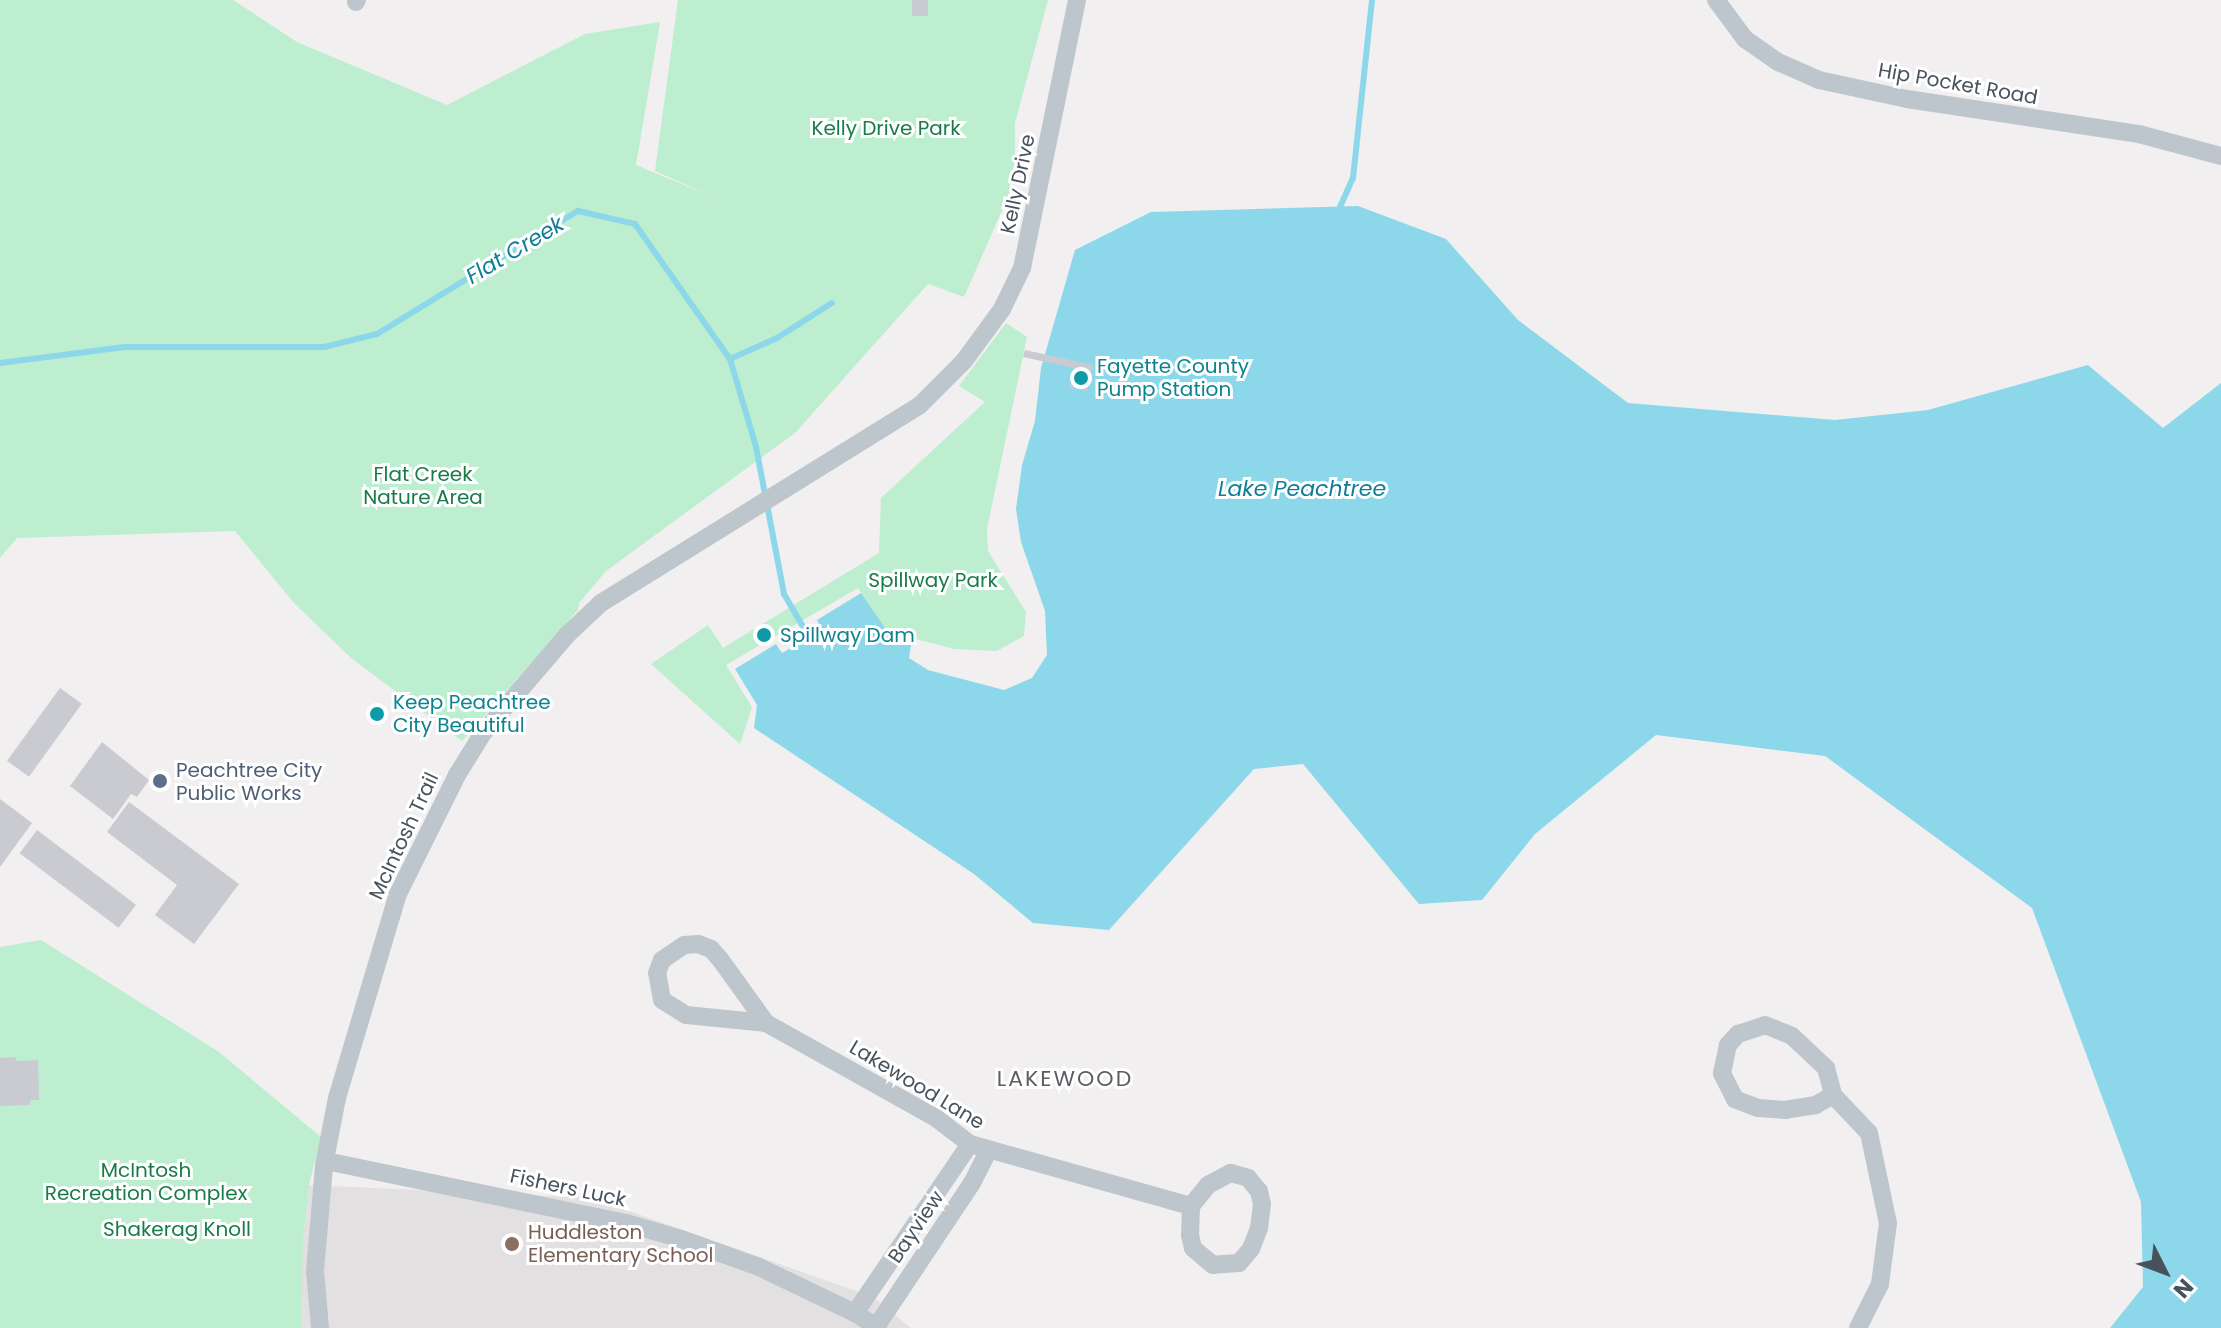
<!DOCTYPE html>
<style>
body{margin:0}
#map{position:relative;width:2221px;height:1328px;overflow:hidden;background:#f1efef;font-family:Poppins,sans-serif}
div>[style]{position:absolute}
.education>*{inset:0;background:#e2e0e1}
.green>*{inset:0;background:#beeed0}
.water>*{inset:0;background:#8cd8ea}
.stream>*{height:6px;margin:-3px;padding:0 3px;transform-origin:3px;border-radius:3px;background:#8cd8ea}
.building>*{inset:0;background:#c9cbd1;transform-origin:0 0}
.street>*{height:18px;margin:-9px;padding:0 9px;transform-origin:9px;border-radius:9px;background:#bdc6cd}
.dots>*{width:22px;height:22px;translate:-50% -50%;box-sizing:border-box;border:4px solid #fff;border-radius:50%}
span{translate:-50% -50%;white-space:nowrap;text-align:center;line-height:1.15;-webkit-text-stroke:6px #fff;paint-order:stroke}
.street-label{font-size:20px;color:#47525c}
.park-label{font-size:20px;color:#197c48}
.culture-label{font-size:20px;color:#0d838f}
.left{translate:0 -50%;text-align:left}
.service-label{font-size:20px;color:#4e5e75}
.education-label{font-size:20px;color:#785e54}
.water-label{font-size:22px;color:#107e97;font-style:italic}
.neighbourhood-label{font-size:22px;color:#5b5f64;letter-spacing:2px}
.north{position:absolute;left:2125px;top:1232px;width:80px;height:80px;-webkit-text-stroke:6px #fff;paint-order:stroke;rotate:132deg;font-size:22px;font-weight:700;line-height:32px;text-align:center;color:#47525c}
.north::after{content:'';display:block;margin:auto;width:28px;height:36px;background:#47525c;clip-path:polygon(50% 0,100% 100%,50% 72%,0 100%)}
</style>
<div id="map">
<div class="education">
<i style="clip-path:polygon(309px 1185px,592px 1198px,873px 1297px,911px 1328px,293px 1328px)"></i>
</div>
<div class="green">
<i style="clip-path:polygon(0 0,233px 0,297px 42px,447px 105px,585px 34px,660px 22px,636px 165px,718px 199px,655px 171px,678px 0,1048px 0,1015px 123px,1015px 181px,964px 297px,928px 284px,795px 433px,606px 571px,579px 603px,578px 610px,462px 741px,351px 658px,294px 603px,235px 531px,17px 538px,0 558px)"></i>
<i style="clip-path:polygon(1006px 323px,1027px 337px,987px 529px,988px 551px,1026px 612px,1024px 636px,997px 651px,954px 649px,885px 631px,858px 588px,726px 665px,752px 707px,740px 744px,651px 664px,708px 625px,723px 648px,879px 553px,881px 498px,985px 402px,959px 386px)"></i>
<i style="clip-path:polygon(41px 940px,219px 1052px,321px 1137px,309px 1185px,303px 1239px,301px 1328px,0 1328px,0 947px)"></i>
</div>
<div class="water">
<i style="clip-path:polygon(1358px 206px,1446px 239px,1518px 320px,1628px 403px,1835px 420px,1928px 410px,2088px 365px,2163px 428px,2221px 383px,2221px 1328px,2110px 1328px,2143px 1287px,2141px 1202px,2032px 908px,1825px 756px,1656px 735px,1535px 834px,1482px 900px,1419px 904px,1303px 764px,1254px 769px,1109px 930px,1033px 923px,974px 874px,754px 728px,757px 705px,735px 669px,776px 644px,782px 653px,822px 630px,817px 620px,861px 593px,892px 638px,911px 645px,909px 658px,928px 670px,1004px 690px,1032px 678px,1047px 655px,1045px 611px,1021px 542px,1016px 509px,1022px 465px,1035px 421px,1041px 368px,1075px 250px,1151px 212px)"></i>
</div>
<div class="stream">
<i style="left:1340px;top:207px;width:32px;rotate:-66deg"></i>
<i style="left:1353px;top:178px;width:179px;rotate:-83.9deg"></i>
<i style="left:730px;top:359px;width:51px;rotate:-24.1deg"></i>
<i style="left:777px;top:338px;width:65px;rotate:-32.5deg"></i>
<i style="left:0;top:363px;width:126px;rotate:-7.3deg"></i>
<i style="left:125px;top:347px;width:199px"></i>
<i style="left:324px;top:347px;width:55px;rotate:-13.8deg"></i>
<i style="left:377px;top:334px;width:236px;rotate:-31.5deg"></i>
<i style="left:578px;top:211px;width:58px;rotate:12.8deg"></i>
<i style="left:635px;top:224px;width:165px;rotate:54.9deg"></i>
<i style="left:730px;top:359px;width:92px;rotate:73.5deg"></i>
<i style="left:756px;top:447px;width:150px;rotate:79.2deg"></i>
<i style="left:784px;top:594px;width:50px;rotate:59.8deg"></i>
</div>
<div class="building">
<i style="left:912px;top:0;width:16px;height:16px"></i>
<i style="clip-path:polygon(1025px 350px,1093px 365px,1087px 391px,1070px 387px,1074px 368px,1023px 357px)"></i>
<i style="left:60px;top:688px;width:27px;height:90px;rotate:36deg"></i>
<i style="clip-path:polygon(373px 705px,382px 705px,382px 723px,372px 722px)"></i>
<i style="clip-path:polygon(102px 742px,149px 780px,137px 797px,131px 794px,113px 819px,70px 786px)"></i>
<i style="clip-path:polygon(0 799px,32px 823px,0 867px)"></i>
<i style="clip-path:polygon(129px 802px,239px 884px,194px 944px,155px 915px,177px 885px,107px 832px)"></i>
<i style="left:37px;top:830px;width:124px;height:29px;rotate:37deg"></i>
<i style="clip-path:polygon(16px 1057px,16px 1061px,38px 1060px,39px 1100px,30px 1100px,30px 1105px,0 1106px,0 1058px)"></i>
</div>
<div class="street">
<i style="left:1716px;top:0;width:49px;rotate:53.4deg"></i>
<i style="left:1745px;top:39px;width:40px;rotate:34.9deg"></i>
<i style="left:1778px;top:62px;width:45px;rotate:23.7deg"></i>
<i style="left:1819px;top:80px;width:90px;rotate:12.2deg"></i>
<i style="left:1907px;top:99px;width:235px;rotate:8.6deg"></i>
<i style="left:2139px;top:134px;width:85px;rotate:15deg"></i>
<i style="left:356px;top:2px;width:2px;rotate:-63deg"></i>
<i style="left:698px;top:944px;width:14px;rotate:21deg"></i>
<i style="left:711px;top:949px;width:13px;rotate:48deg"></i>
<i style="left:720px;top:959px;width:79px;rotate:54.3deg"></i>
<i style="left:766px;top:1023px;width:80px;rotate:-174.3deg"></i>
<i style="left:686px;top:1015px;width:28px;rotate:-148deg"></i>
<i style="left:662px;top:1000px;width:27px;rotate:-100deg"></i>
<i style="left:657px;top:973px;width:14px;rotate:-69deg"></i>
<i style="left:662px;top:960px;width:27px;rotate:-34deg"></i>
<i style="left:684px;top:945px;width:14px;rotate:-4deg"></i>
<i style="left:766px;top:1023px;width:195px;rotate:29.2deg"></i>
<i style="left:936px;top:1118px;width:43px;rotate:37.4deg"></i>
<i style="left:970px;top:1144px;width:230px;rotate:15.7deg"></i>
<i style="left:1833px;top:1095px;width:20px;rotate:150deg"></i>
<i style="left:1816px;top:1105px;width:30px;rotate:171deg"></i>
<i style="left:1786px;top:1110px;width:28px;rotate:-176deg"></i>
<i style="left:1758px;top:1108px;width:25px;rotate:-159deg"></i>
<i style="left:1735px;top:1099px;width:29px;rotate:-117deg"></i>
<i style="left:1722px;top:1073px;width:29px;rotate:-78deg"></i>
<i style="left:1728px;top:1045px;width:15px;rotate:-48deg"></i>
<i style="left:1738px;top:1034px;width:28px;rotate:-18deg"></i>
<i style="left:1765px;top:1025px;width:29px;rotate:22deg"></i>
<i style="left:1792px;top:1036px;width:47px;rotate:43.3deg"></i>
<i style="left:1826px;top:1068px;width:28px;rotate:75deg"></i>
<i style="left:1833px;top:1095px;width:52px;rotate:46.5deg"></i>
<i style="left:1869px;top:1133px;width:92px;rotate:78.1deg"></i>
<i style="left:1888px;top:1223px;width:62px;rotate:97.5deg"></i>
<i style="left:1880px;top:1284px;width:49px;rotate:116.6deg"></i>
<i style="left:326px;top:1161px;width:306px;rotate:11.7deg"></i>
<i style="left:626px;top:1223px;width:57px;rotate:16.2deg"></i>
<i style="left:681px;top:1239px;width:83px;rotate:19.7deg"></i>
<i style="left:759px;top:1267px;width:106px;rotate:25.6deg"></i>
<i style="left:855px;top:1313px;width:27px;rotate:33deg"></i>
<i style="left:1231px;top:1173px;width:18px;rotate:16deg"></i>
<i style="left:1248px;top:1178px;width:17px;rotate:50deg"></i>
<i style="left:1259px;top:1191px;width:13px;rotate:77deg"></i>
<i style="left:1262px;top:1204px;width:24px;rotate:97deg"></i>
<i style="left:1259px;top:1228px;width:22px;rotate:111deg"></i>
<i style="left:1251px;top:1249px;width:18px;rotate:131deg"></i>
<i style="left:1239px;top:1263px;width:26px;rotate:176deg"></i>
<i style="left:1213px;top:1265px;width:26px;rotate:-140deg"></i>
<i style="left:1193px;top:1248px;width:13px;rotate:-103deg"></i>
<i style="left:1190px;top:1235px;width:29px;rotate:-88deg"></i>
<i style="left:1191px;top:1206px;width:27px;rotate:-51deg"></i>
<i style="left:1208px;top:1185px;width:26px;rotate:-28deg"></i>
<i style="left:855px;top:1313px;width:204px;rotate:-55.8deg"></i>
<i style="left:876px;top:1327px;width:173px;rotate:-56.3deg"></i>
<i style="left:972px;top:1183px;width:37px;rotate:-63deg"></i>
<i style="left:320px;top:1328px;width:57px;rotate:-95deg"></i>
<i style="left:315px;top:1271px;width:106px;rotate:-85.1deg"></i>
<i style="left:324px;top:1165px;width:68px;rotate:-79deg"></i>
<i style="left:337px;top:1098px;width:213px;rotate:-73.4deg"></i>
<i style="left:398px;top:894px;width:133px;rotate:-63.6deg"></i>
<i style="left:457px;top:775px;width:49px;rotate:-58.2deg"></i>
<i style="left:483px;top:733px;width:129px;rotate:-49.4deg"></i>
<i style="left:567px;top:635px;width:47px;rotate:-43.3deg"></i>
<i style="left:601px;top:603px;width:374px;rotate:-31.8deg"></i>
<i style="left:919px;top:406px;width:64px;rotate:-45deg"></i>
<i style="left:964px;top:361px;width:64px;rotate:-53.8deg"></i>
<i style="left:1002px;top:309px;width:46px;rotate:-64deg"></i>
<i style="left:1022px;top:268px;width:274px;rotate:-78.4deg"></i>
</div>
<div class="dots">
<i style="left:1081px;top:378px;background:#0f9aa8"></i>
<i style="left:764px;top:635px;background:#0f9aa8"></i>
<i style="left:377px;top:714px;background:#0f9aa8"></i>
<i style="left:160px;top:781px;background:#5c6f8a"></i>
<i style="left:512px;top:1244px;background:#8d6e63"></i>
</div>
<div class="street-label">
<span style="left:1958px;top:84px;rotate:10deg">Hip Pocket Road</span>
<span style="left:1018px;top:184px;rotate:-78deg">Kelly Drive</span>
<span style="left:404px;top:836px;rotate:-65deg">McIntosh Trail</span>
<span style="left:917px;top:1085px;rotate:31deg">Lakewood Lane</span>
<span style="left:568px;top:1188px;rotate:12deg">Fishers Luck</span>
<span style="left:916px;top:1227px;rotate:-56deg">Bayview</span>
</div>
<div class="park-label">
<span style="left:886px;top:128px">Kelly Drive Park</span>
<span style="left:423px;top:486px">Flat Creek<br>Nature Area</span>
<span style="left:933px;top:580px">Spillway Park</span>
<span style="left:146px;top:1182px">McIntosh<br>Recreation Complex</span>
<span style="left:177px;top:1229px">Shakerag Knoll</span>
</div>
<div class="culture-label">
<span class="left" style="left:1097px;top:378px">Fayette County<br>Pump Station</span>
<span class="left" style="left:780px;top:635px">Spillway Dam</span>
<span class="left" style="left:393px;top:714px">Keep Peachtree<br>City Beautiful</span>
</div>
<div class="service-label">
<span class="left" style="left:176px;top:782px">Peachtree City<br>Public Works</span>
</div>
<div class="education-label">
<span class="left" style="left:528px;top:1244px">Huddleston<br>Elementary School</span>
</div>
<div class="water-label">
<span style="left:515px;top:250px;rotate:-31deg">Flat Creek</span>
<span style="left:1302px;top:489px">Lake Peachtree</span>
</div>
<div class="neighbourhood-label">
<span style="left:1065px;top:1079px">LAKEWOOD</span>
</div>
<div class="north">N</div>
</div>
